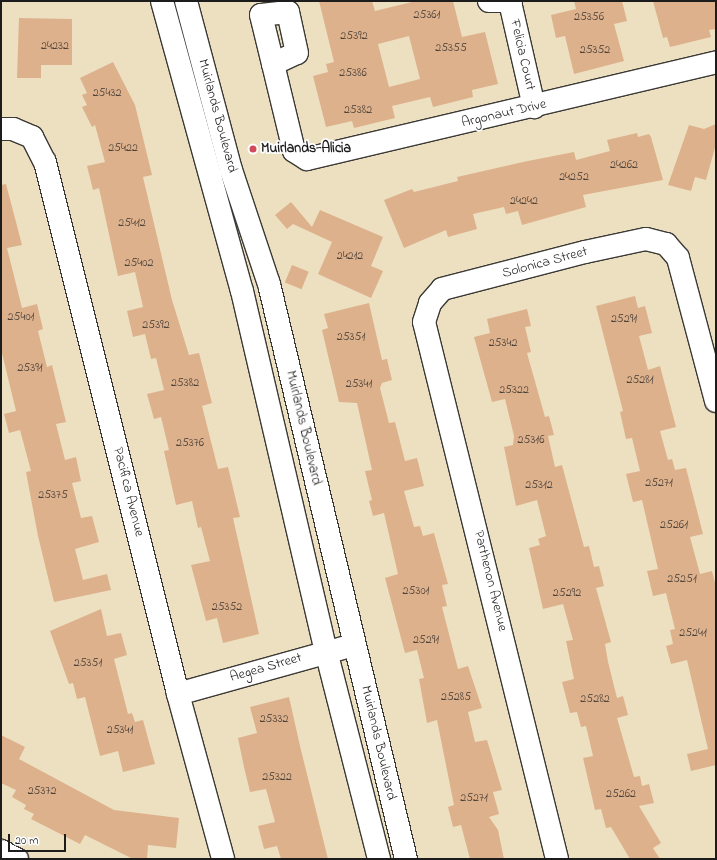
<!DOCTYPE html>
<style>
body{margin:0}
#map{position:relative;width:717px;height:860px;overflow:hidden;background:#ede0c0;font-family:"Indie Flower",sans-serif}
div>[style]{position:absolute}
.building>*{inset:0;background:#ddb18c;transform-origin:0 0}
.roads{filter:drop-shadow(1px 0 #3b3935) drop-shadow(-1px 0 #3b3935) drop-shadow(0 1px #3b3935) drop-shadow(0 -1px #3b3935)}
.street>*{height:22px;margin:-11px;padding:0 11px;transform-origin:11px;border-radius:11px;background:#fff}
.secondary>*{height:22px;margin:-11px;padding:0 11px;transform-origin:11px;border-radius:11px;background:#fff}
.dots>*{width:11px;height:11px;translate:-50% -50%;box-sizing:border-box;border:2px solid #fff;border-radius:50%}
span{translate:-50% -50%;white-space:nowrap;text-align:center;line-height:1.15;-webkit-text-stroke:3.5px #fff;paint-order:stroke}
.number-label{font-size:12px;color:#4c4138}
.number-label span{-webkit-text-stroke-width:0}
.street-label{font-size:14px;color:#1c1c1c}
.poi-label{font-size:14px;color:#1c1c1c;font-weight:700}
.left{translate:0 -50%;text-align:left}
.frame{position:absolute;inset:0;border:2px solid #1c1c1c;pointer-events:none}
.scale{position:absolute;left:8px;top:834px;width:58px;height:18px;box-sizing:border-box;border:2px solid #1c1c1c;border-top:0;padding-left:5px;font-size:12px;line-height:14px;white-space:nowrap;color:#1c1c1c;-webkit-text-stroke:3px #fff;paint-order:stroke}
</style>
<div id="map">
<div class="building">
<i style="clip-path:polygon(evenodd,319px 1px,372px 1px,375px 11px,416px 1px,453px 1px,462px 37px,485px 32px,498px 84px,472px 90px,473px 97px,433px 107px,430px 97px,392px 106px,395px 118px,354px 128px,352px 121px,326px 127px,313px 76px,328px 72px,326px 64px,334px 62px,319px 1px,409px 36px,420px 79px,389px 87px,378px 44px,409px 36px)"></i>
<i style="clip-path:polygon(574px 1px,622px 1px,627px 21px,614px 24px,624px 61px,574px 74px,565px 36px,556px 38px,551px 15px,576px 9px)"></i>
<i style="clip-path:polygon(653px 1px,716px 1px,716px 29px,709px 30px,711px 37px,670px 47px,667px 37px,663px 38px)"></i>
<i style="clip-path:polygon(19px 18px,72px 19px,72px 65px,41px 65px,41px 78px,17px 78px)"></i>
<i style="clip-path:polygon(113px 62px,135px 105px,152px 175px,143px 177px,172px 300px,189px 355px,199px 353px,212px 403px,202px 406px,218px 469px,228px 467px,240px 517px,233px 518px,259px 634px,223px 643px,217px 618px,206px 621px,191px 565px,210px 561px,201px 527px,198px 528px,192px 501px,176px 505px,164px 451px,169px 450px,161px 417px,154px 419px,147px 394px,164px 390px,156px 358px,151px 359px,145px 334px,133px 337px,127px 311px,143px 307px,135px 272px,118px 276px,99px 188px,93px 190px,87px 166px,105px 162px,95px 125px,92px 127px,82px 107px,87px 105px,82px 95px,87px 93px,80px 78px)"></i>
<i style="clip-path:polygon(716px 124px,716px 144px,706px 180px,695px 177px,691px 191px,668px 185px,689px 125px,704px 129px)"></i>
<i style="clip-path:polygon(637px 133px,638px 137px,649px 134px,651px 137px,663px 180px,583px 195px,586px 207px,522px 225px,518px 211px,506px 214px,504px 207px,473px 214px,477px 229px,448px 237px,446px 230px,404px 248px,384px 200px,412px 189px,414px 192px,458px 181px,457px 177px,523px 162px,574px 152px,576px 160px,610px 151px,607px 140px)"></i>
<i style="clip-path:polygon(6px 184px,22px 245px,7px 248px,22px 308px,37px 304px,43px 329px,38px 331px,47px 367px,52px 365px,66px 422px,56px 424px,65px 460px,76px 457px,81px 481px,72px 483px,81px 518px,92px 516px,99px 542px,75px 549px,83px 580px,107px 574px,111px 590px,54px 602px,38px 536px,26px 472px,31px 471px,20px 430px,9px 433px,4px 414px,16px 411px,1px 349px,1px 185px)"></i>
<i style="clip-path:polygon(291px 202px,312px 227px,320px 210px,383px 237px,371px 266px,383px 271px,371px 298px,318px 274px,332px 242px,293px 224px,287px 229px,275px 215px)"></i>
<i style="left:292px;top:265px;width:18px;height:19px;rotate:22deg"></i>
<i style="clip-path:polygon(635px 296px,638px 308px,645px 306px,652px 333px,639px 336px,648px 370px,660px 366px,676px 427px,660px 431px,668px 460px,672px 459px,675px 470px,686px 468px,703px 534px,690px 537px,700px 574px,712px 571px,716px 587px,716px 765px,691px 771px,687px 754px,708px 749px,687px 660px,671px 664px,666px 646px,673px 644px,670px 630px,675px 629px,666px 593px,653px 596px,647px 571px,658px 569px,642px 500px,633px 502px,626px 474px,640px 471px,632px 438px,626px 439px,620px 412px,623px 411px,596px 306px)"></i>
<i style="clip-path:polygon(369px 303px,382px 360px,387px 359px,392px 380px,382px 383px,380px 388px,389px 423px,395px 422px,405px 461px,417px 458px,424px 486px,404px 491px,414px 527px,420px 526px,423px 536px,434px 533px,448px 584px,442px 585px,447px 606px,442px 607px,458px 669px,468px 666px,482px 708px,468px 712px,475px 742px,487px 740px,502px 790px,493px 792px,499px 814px,489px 817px,498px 830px,504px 859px,470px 859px,461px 825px,453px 827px,448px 807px,454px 805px,437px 720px,427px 723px,419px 679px,424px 678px,417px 650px,405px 653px,385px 578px,398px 574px,384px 513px,373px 516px,369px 501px,372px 500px,365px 471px,372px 470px,357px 403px,339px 402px,322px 330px,328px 328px,324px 314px)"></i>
<i style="clip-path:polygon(527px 309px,531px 326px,525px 327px,531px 352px,527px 353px,545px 417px,549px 416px,554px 435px,548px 436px,555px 467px,562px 465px,584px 547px,589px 546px,594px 567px,599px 566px,604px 586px,596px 588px,611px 642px,605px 644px,608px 662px,617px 698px,623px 696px,628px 715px,617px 718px,634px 777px,640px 776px,642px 786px,649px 784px,654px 803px,639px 806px,661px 843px,653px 848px,660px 859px,630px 859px,611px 827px,606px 828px,601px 809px,595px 810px,583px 758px,593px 756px,586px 726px,581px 727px,577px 712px,570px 713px,562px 682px,574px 679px,566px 641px,573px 640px,563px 604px,543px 609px,529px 548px,540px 545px,538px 539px,546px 536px,537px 500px,516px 506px,504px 447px,513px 445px,514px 436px,505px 399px,492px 402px,474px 337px,490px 333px,487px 319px)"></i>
<i style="clip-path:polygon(101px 609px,107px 636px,121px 633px,127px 655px,114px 659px,128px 714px,132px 713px,135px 722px,143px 720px,155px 764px,123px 772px,118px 751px,100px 756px,85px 697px,77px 699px,73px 683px,69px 684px,50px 631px)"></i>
<i style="clip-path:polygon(289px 697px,300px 746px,328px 859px,281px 859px,277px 846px,264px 849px,258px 826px,275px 822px,266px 789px,250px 792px,244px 767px,238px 738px,257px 733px,250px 707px)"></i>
<i style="clip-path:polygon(1px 735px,25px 747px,19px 759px,114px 810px,179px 818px,176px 848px,148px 845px,147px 859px,131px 858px,85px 835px,80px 844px,31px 819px,34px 814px,24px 809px,26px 805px,12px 797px,16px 790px,1px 783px)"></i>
</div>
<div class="roads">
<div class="street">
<i style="left:489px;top:1px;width:22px"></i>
<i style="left:510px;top:2px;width:108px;rotate:77.1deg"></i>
<i style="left:273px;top:64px;width:26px;rotate:-25deg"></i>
<i style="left:297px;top:53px;width:42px;rotate:-102.4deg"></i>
<i style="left:288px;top:12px;width:27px;rotate:174deg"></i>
<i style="left:261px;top:15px;width:50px;rotate:76.2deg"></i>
<i style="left:273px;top:64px;width:89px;rotate:76.4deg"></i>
<i style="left:294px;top:151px;width:15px;rotate:32deg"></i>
<i style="left:307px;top:159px;width:420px;rotate:-13.3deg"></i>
<i style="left:1px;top:129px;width:12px"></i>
<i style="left:13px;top:129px;width:21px;rotate:23deg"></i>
<i style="left:32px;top:137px;width:28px;rotate:63deg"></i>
<i style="left:45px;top:162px;width:548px;rotate:75.96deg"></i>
<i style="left:178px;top:694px;width:171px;rotate:74.7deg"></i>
<i style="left:178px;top:694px;width:183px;rotate:-15.6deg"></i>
<i style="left:1px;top:851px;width:18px;rotate:27deg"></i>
<i style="left:557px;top:859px;width:553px;rotate:-103.91deg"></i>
<i style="left:424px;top:322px;width:20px;rotate:-72deg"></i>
<i style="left:430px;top:303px;width:18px;rotate:-49deg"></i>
<i style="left:442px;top:289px;width:148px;rotate:-14.5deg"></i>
<i style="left:585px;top:252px;width:62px;rotate:-12deg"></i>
<i style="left:646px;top:239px;width:21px;rotate:14deg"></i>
<i style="left:666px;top:244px;width:18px;rotate:49deg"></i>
<i style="left:678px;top:258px;width:148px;rotate:75.1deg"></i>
</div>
<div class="secondary">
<i style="left:162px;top:1px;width:301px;rotate:74.6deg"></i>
<i style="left:242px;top:291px;width:370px;rotate:76.9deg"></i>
<i style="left:326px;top:651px;width:215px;rotate:75.7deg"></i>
<i style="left:186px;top:1px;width:175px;rotate:75.1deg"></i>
<i style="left:231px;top:170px;width:120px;rotate:71.6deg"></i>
<i style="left:269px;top:284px;width:591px;rotate:76.6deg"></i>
</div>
</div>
<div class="dots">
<i style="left:253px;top:149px;background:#d1495b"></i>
</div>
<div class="number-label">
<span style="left:427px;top:16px">25361</span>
<span style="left:589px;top:18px">25356</span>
<span style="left:354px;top:37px">25392</span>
<span style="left:55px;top:47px">24232</span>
<span style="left:451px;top:49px">25355</span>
<span style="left:595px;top:51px">25352</span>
<span style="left:353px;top:74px">25386</span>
<span style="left:107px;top:94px">25432</span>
<span style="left:358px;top:111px">25382</span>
<span style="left:123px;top:149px">25422</span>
<span style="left:624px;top:166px">24262</span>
<span style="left:574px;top:178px">24252</span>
<span style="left:524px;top:202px">24242</span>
<span style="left:132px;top:224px">25412</span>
<span style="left:350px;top:257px">24212</span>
<span style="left:139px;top:264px">25402</span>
<span style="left:21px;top:318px">25401</span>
<span style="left:624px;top:320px">25291</span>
<span style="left:156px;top:326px">25392</span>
<span style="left:351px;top:338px">25351</span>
<span style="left:503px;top:344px">25342</span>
<span style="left:30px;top:369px">25391</span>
<span style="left:640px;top:381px">25281</span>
<span style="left:185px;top:384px">25382</span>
<span style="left:359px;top:385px">25341</span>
<span style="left:514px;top:391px">25322</span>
<span style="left:531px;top:441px">25316</span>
<span style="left:190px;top:444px">25376</span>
<span style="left:659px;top:484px">25271</span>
<span style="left:539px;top:486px">25312</span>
<span style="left:53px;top:496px">25375</span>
<span style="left:674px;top:526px">25261</span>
<span style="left:682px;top:580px">25251</span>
<span style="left:416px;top:592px">25301</span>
<span style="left:567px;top:594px">25292</span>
<span style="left:227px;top:608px">25352</span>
<span style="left:693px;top:634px">25241</span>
<span style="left:426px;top:641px">25291</span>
<span style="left:88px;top:664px">25351</span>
<span style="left:456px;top:698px">25285</span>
<span style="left:595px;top:700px">25282</span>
<span style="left:274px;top:720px">25332</span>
<span style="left:120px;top:731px">25341</span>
<span style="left:277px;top:778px">25322</span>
<span style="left:42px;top:792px">25372</span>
<span style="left:621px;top:795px">25262</span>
<span style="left:474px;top:799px">25271</span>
</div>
<div class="street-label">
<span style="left:522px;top:55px;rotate:77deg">Felicia Court</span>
<span style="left:504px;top:114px;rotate:-13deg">Argonaut Drive</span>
<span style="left:217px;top:116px;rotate:75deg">Muirlands Boulevard</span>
<span style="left:545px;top:263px;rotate:-15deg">Solonica Street</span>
<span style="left:303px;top:428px;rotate:77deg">Muirlands Boulevard</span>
<span style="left:128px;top:492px;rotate:76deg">Pacifica Avenue</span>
<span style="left:490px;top:581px;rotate:76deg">Parthenon Avenue</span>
<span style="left:266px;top:668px;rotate:-16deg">Aegea Street</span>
<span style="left:378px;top:743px;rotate:77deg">Muirlands Boulevard</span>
</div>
<div class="poi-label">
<span class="left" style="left:261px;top:149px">Muirlands-Alicia</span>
</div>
<div class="frame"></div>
<div class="scale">20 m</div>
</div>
